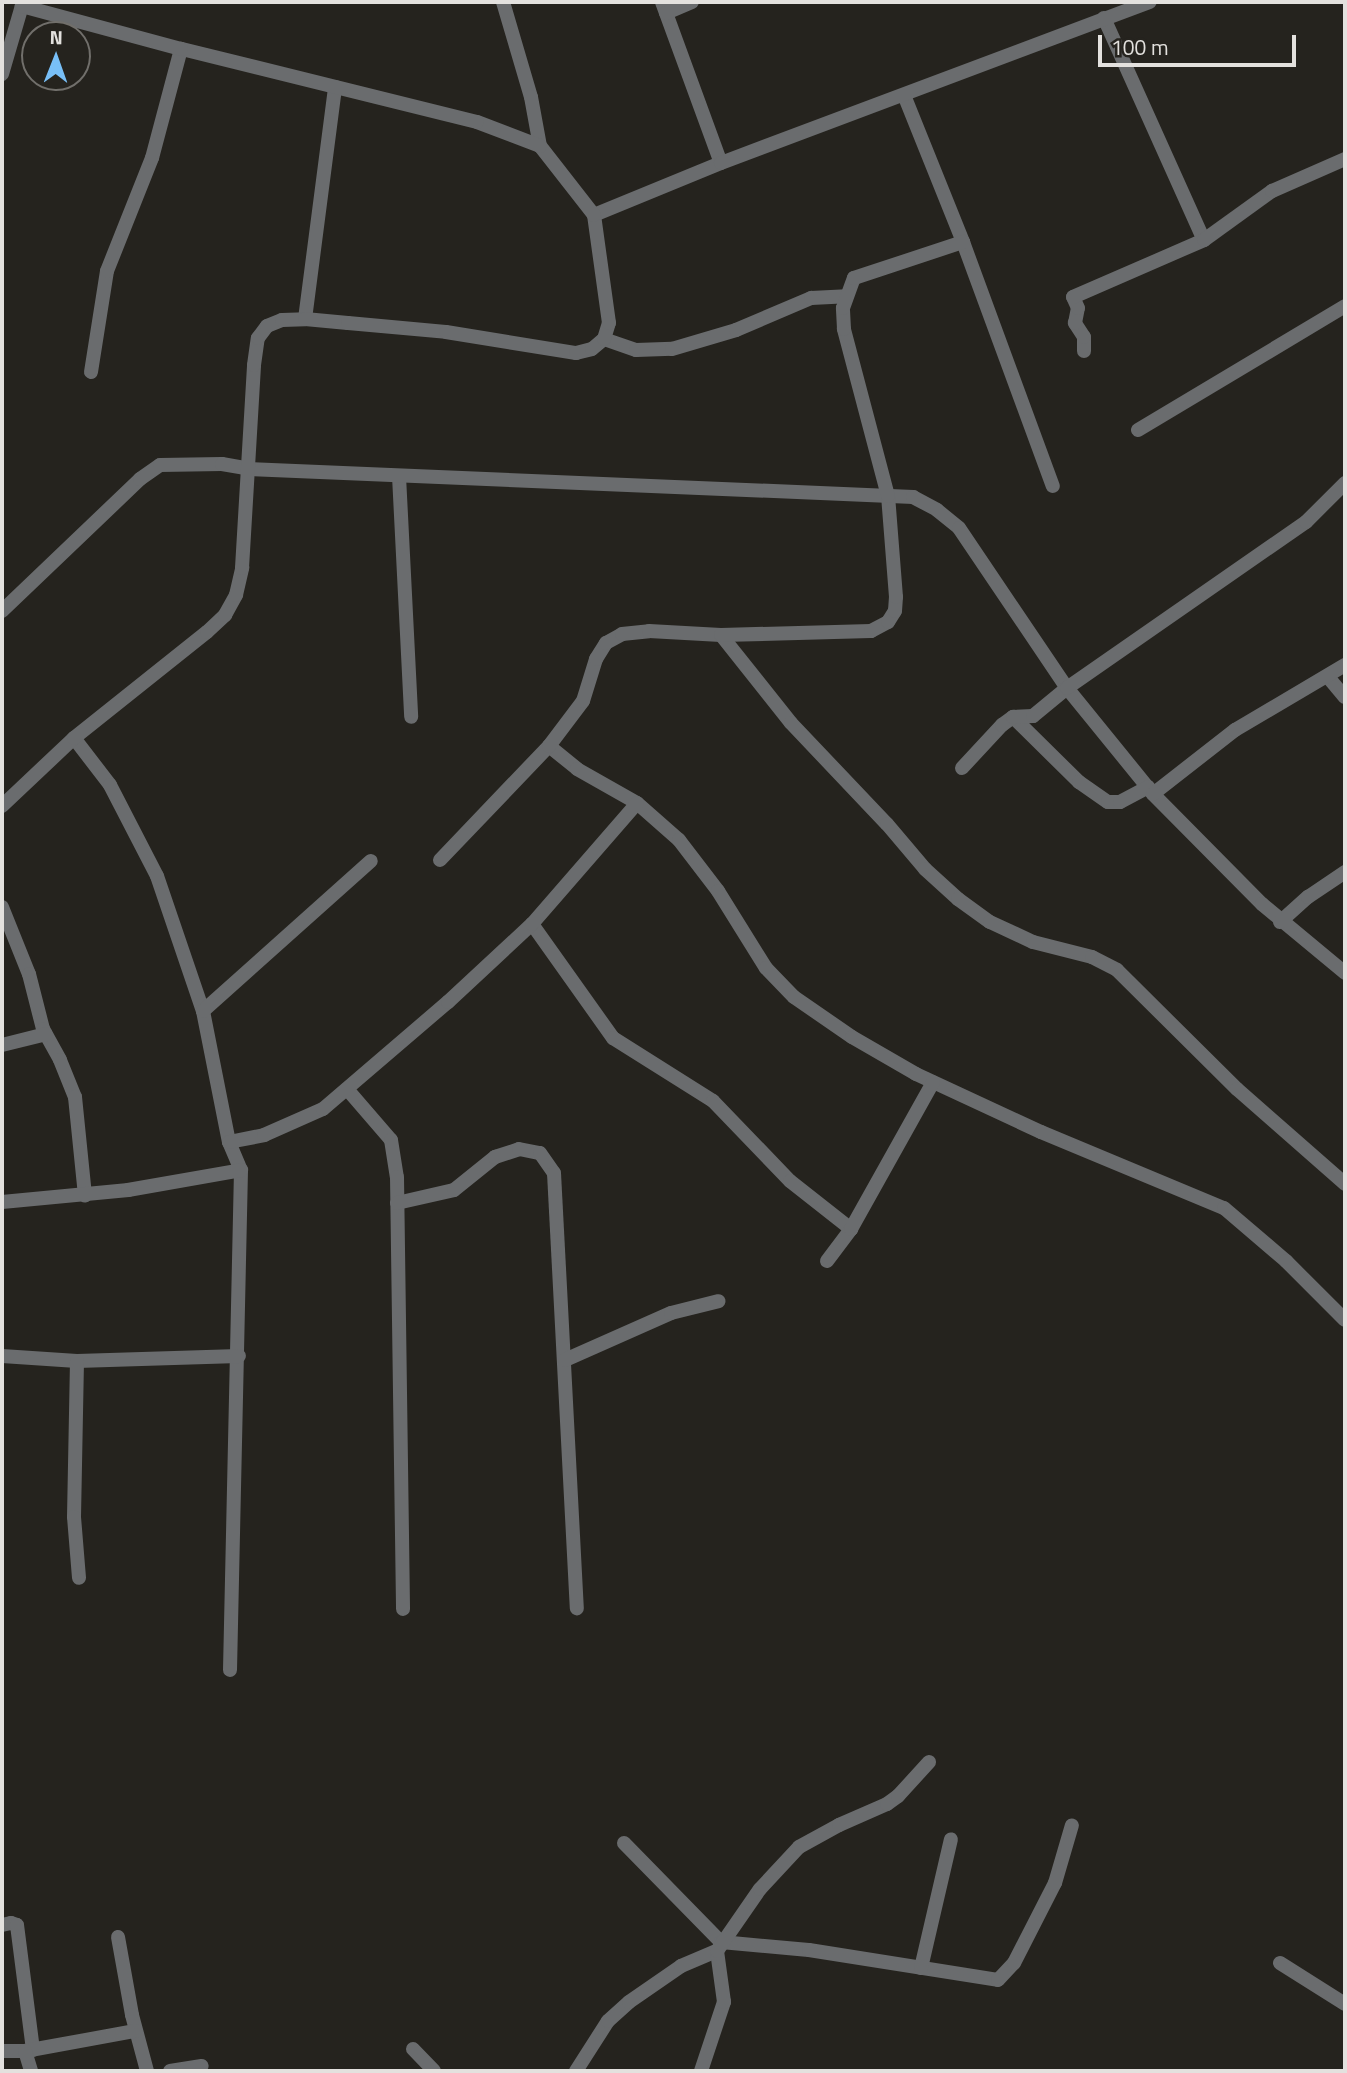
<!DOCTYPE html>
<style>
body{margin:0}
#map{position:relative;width:1347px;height:2073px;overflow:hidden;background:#25231e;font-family:"Titillium Web",sans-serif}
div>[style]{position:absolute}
.street>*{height:14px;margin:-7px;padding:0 7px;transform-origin:7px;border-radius:7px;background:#6a6c6e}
span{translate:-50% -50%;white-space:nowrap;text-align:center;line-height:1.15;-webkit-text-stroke:7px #25231e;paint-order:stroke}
.frame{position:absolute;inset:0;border:4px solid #e3e1de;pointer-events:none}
.north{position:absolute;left:21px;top:21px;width:70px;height:70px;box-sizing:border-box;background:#25231e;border:2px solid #716f6b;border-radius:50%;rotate:1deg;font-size:19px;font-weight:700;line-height:28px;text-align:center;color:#e3e1de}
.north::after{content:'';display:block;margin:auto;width:24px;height:32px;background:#78bff7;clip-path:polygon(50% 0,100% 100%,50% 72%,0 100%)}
.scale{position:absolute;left:1098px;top:35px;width:198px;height:32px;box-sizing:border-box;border:4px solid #e3e1de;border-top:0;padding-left:9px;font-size:21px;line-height:24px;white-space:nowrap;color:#e3e1de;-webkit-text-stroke:5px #25231e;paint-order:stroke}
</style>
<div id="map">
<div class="street">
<i style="left:503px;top:2px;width:99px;rotate:73.6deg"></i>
<i style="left:531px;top:97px;width:50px;rotate:79.6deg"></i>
<i style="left:662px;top:2px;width:171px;rotate:69.9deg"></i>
<i style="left:666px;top:13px;width:28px;rotate:-23deg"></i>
<i style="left:1104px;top:18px;width:243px;rotate:65.8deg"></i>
<i style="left:2px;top:74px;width:75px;rotate:-73.7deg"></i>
<i style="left:904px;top:95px;width:158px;rotate:68.1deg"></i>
<i style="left:963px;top:242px;width:260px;rotate:69.8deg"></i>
<i style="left:594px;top:215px;width:137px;rotate:-22.3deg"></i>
<i style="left:721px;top:163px;width:458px;rotate:-20.6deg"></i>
<i style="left:305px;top:319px;width:234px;rotate:-82.6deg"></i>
<i style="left:604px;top:339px;width:34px;rotate:19deg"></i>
<i style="left:636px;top:350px;width:36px;rotate:-2deg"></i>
<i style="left:672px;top:349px;width:67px;rotate:-16.5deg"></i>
<i style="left:736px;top:330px;width:82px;rotate:-23.1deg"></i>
<i style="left:811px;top:298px;width:35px;rotate:-3deg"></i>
<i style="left:1084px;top:351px;width:14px;rotate:-90deg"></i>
<i style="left:1084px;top:337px;width:17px;rotate:-123deg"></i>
<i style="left:1075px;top:323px;width:15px;rotate:-79deg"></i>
<i style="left:1078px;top:308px;width:12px;rotate:-114deg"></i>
<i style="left:1073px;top:297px;width:143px;rotate:-23.5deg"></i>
<i style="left:1204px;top:240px;width:84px;rotate:-35.8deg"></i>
<i style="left:1272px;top:191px;width:80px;rotate:-23.7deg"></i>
<i style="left:91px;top:372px;width:102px;rotate:-81deg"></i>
<i style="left:107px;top:271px;width:122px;rotate:-68.3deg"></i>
<i style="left:152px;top:158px;width:113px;rotate:-75.1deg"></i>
<i style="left:1138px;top:430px;width:241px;rotate:-30.9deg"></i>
<i style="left:399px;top:476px;width:241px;rotate:87.1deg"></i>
<i style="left:2px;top:611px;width:191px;rotate:-43.7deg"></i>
<i style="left:140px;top:479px;width:24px;rotate:-35deg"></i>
<i style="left:160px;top:465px;width:62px;rotate:-0.9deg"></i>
<i style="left:222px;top:464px;width:27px;rotate:10deg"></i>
<i style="left:249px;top:469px;width:665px;rotate:2.41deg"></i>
<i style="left:913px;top:497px;width:27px;rotate:28deg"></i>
<i style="left:937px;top:510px;width:28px;rotate:39deg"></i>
<i style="left:959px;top:528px;width:193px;rotate:56deg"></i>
<i style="left:1067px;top:688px;width:136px;rotate:50.9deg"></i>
<i style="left:1153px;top:794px;width:155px;rotate:45.3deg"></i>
<i style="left:1262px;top:904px;width:108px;rotate:39.7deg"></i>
<i style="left:721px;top:635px;width:112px;rotate:51.5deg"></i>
<i style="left:791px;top:723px;width:139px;rotate:46.5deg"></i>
<i style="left:887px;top:824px;width:59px;rotate:49.8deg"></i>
<i style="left:925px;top:869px;width:45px;rotate:42.3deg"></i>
<i style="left:958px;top:899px;width:39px;rotate:36deg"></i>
<i style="left:990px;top:922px;width:47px;rotate:24.9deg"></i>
<i style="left:1033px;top:942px;width:61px;rotate:14.3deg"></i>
<i style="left:1092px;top:957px;width:28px;rotate:27deg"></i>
<i style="left:1117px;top:970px;width:169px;rotate:44.8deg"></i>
<i style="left:1237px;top:1089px;width:144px;rotate:41.3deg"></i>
<i style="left:1328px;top:677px;width:26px;rotate:50deg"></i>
<i style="left:1013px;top:717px;width:93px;rotate:44.6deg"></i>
<i style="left:1079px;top:782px;width:35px;rotate:35deg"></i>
<i style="left:1108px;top:802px;width:12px"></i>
<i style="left:1120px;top:802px;width:32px;rotate:-28deg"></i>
<i style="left:74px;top:738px;width:59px;rotate:52.5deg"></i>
<i style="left:110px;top:785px;width:102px;rotate:62.7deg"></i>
<i style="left:157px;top:876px;width:143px;rotate:71.2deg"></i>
<i style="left:203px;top:1011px;width:134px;rotate:78.8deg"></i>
<i style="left:229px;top:1142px;width:30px;rotate:67deg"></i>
<i style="left:241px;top:1170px;width:500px;rotate:91.26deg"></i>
<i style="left:549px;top:746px;width:36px;rotate:39deg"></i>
<i style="left:577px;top:769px;width:69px;rotate:29.5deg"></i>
<i style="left:637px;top:803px;width:56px;rotate:41.4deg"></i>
<i style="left:679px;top:840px;width:64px;rotate:52.6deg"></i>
<i style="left:718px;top:891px;width:91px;rotate:58.1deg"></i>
<i style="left:766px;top:968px;width:40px;rotate:46deg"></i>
<i style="left:794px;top:997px;width:70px;rotate:34.6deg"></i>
<i style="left:852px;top:1037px;width:74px;rotate:30deg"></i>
<i style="left:916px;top:1074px;width:138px;rotate:24.9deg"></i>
<i style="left:1041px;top:1132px;width:198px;rotate:22.6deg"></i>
<i style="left:1224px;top:1208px;width:82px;rotate:40.5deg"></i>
<i style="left:1286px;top:1261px;width:83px;rotate:45deg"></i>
<i style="left:962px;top:768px;width:59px;rotate:-47.1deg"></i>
<i style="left:1002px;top:725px;width:14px;rotate:-36deg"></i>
<i style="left:1013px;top:717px;width:20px;rotate:-3deg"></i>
<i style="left:1033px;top:716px;width:44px;rotate:-39.5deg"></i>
<i style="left:1067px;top:688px;width:291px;rotate:-34.8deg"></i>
<i style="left:1306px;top:522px;width:55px;rotate:-45deg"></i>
<i style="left:1153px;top:794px;width:104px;rotate:-38deg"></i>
<i style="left:1235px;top:730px;width:128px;rotate:-30.6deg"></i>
<i style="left:2px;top:806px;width:99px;rotate:-43.4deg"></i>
<i style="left:74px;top:738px;width:170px;rotate:-38.6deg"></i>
<i style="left:207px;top:632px;width:25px;rotate:-43deg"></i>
<i style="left:225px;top:615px;width:23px;rotate:-61deg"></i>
<i style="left:236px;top:595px;width:28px;rotate:-77deg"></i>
<i style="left:242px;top:568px;width:203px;rotate:-86.6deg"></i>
<i style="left:254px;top:365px;width:27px;rotate:-82deg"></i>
<i style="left:258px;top:338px;width:15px;rotate:-53deg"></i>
<i style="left:267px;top:326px;width:16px;rotate:-22deg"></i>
<i style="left:282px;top:320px;width:23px;rotate:-2deg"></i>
<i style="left:305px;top:319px;width:43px;rotate:5.3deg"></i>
<i style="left:348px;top:323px;width:98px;rotate:5.2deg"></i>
<i style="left:446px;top:332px;width:132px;rotate:9.2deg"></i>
<i style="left:576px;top:353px;width:16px;rotate:-14deg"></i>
<i style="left:592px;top:349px;width:16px;rotate:-40deg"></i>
<i style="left:604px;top:339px;width:17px;rotate:-73deg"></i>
<i style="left:609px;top:323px;width:109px;rotate:-97.9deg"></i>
<i style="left:594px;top:215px;width:88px;rotate:-128deg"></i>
<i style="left:540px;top:146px;width:67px;rotate:-159.1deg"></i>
<i style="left:477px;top:122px;width:305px;rotate:-166.1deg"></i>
<i style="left:181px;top:49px;width:165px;rotate:-164.9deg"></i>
<i style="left:440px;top:860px;width:158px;rotate:-46.3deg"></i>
<i style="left:549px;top:746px;width:56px;rotate:-52.9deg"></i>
<i style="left:583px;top:701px;width:44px;rotate:-72.8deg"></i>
<i style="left:596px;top:659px;width:19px;rotate:-58deg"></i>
<i style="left:606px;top:643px;width:18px;rotate:-29deg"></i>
<i style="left:622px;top:634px;width:27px;rotate:-6deg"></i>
<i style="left:649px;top:631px;width:72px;rotate:3.2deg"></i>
<i style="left:721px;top:635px;width:150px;rotate:-1.5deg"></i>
<i style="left:871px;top:631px;width:19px;rotate:-28deg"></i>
<i style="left:888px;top:622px;width:13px;rotate:-58deg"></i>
<i style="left:895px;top:611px;width:14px;rotate:-86deg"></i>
<i style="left:896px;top:597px;width:101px;rotate:-94.5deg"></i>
<i style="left:888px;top:496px;width:173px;rotate:-104.8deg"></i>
<i style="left:844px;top:329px;width:21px;rotate:-93deg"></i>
<i style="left:843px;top:308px;width:32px;rotate:-70deg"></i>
<i style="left:854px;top:278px;width:115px;rotate:-18.3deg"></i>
<i style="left:2px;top:907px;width:72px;rotate:68.1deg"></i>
<i style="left:29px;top:974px;width:57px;rotate:75.7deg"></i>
<i style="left:43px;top:1029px;width:35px;rotate:61deg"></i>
<i style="left:60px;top:1060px;width:40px;rotate:68deg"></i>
<i style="left:75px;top:1097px;width:99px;rotate:84.2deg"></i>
<i style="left:1280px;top:922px;width:38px;rotate:-42deg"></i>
<i style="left:1308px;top:897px;width:45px;rotate:-34deg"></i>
<i style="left:532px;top:924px;width:140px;rotate:54.6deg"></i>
<i style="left:613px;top:1038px;width:118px;rotate:32.2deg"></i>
<i style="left:713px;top:1101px;width:111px;rotate:46.1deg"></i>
<i style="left:790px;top:1181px;width:78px;rotate:38.2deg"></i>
<i style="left:203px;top:1011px;width:225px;rotate:-41.8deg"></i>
<i style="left:2px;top:1045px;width:45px;rotate:-14deg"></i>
<i style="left:347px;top:1089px;width:67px;rotate:49.2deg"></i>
<i style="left:391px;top:1140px;width:37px;rotate:81deg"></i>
<i style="left:397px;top:1177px;width:432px;rotate:89.2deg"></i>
<i style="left:229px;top:1142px;width:36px;rotate:-11deg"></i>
<i style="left:264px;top:1135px;width:64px;rotate:-23.8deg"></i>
<i style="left:323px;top:1109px;width:165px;rotate:-40.6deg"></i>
<i style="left:448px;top:1002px;width:115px;rotate:-42.9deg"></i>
<i style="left:532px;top:924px;width:160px;rotate:-49deg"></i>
<i style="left:2px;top:1202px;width:127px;rotate:-5.4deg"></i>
<i style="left:128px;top:1190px;width:115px;rotate:-10deg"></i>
<i style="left:397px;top:1203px;width:58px;rotate:-12.8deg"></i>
<i style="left:454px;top:1190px;width:53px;rotate:-38.8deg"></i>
<i style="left:495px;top:1157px;width:25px;rotate:-18deg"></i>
<i style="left:519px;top:1149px;width:21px;rotate:11deg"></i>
<i style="left:540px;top:1153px;width:24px;rotate:55deg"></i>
<i style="left:554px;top:1173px;width:436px;rotate:87deg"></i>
<i style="left:827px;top:1261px;width:40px;rotate:-53deg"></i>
<i style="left:851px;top:1229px;width:168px;rotate:-60.8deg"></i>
<i style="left:2px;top:1356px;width:75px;rotate:3.8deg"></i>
<i style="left:77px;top:1361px;width:162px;rotate:-1.8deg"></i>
<i style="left:565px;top:1360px;width:116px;rotate:-23.9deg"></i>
<i style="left:671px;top:1313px;width:49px;rotate:-14deg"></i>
<i style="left:77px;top:1361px;width:156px;rotate:91.1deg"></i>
<i style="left:74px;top:1517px;width:61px;rotate:85.3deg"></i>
<i style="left:624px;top:1843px;width:139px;rotate:45.6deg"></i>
<i style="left:721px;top:1942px;width:88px;rotate:5.2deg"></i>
<i style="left:809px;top:1950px;width:191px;rotate:9deg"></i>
<i style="left:998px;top:1980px;width:23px;rotate:-47deg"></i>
<i style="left:1014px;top:1963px;width:90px;rotate:-62.9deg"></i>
<i style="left:1055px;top:1883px;width:60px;rotate:-73.7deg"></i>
<i style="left:2px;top:1925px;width:9px;rotate:-13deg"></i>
<i style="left:11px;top:1923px;width:6px;rotate:18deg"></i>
<i style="left:17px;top:1925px;width:126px;rotate:82.7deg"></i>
<i style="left:118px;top:1937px;width:79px;rotate:79.8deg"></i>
<i style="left:132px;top:2015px;width:58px;rotate:75deg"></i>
<i style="left:1280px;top:1963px;width:77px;rotate:32.2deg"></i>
<i style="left:921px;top:1968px;width:132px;rotate:-76.9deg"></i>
<i style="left:413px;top:2049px;width:30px;rotate:46deg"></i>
<i style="left:2px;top:2051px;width:23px"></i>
<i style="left:25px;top:2051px;width:112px;rotate:-10.3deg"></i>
<i style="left:25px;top:2051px;width:21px;rotate:73deg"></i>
<i style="left:170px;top:2071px;width:32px;rotate:-9deg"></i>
<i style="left:576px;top:2071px;width:59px;rotate:-57.4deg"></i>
<i style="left:608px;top:2021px;width:28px;rotate:-42deg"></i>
<i style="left:629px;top:2002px;width:63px;rotate:-34.7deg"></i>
<i style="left:681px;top:1966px;width:39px;rotate:-23deg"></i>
<i style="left:701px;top:2071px;width:73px;rotate:-71.6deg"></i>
<i style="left:724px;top:2002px;width:51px;rotate:-97.8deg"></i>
<i style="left:717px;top:1951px;width:75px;rotate:-55.3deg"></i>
<i style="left:760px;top:1889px;width:57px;rotate:-47.1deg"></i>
<i style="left:799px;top:1847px;width:46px;rotate:-28.8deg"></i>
<i style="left:839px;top:1825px;width:52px;rotate:-23.6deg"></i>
<i style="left:887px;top:1804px;width:14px;rotate:-36deg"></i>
<i style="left:898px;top:1796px;width:46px;rotate:-47.6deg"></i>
</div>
<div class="frame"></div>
<div class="north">N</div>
<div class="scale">100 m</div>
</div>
